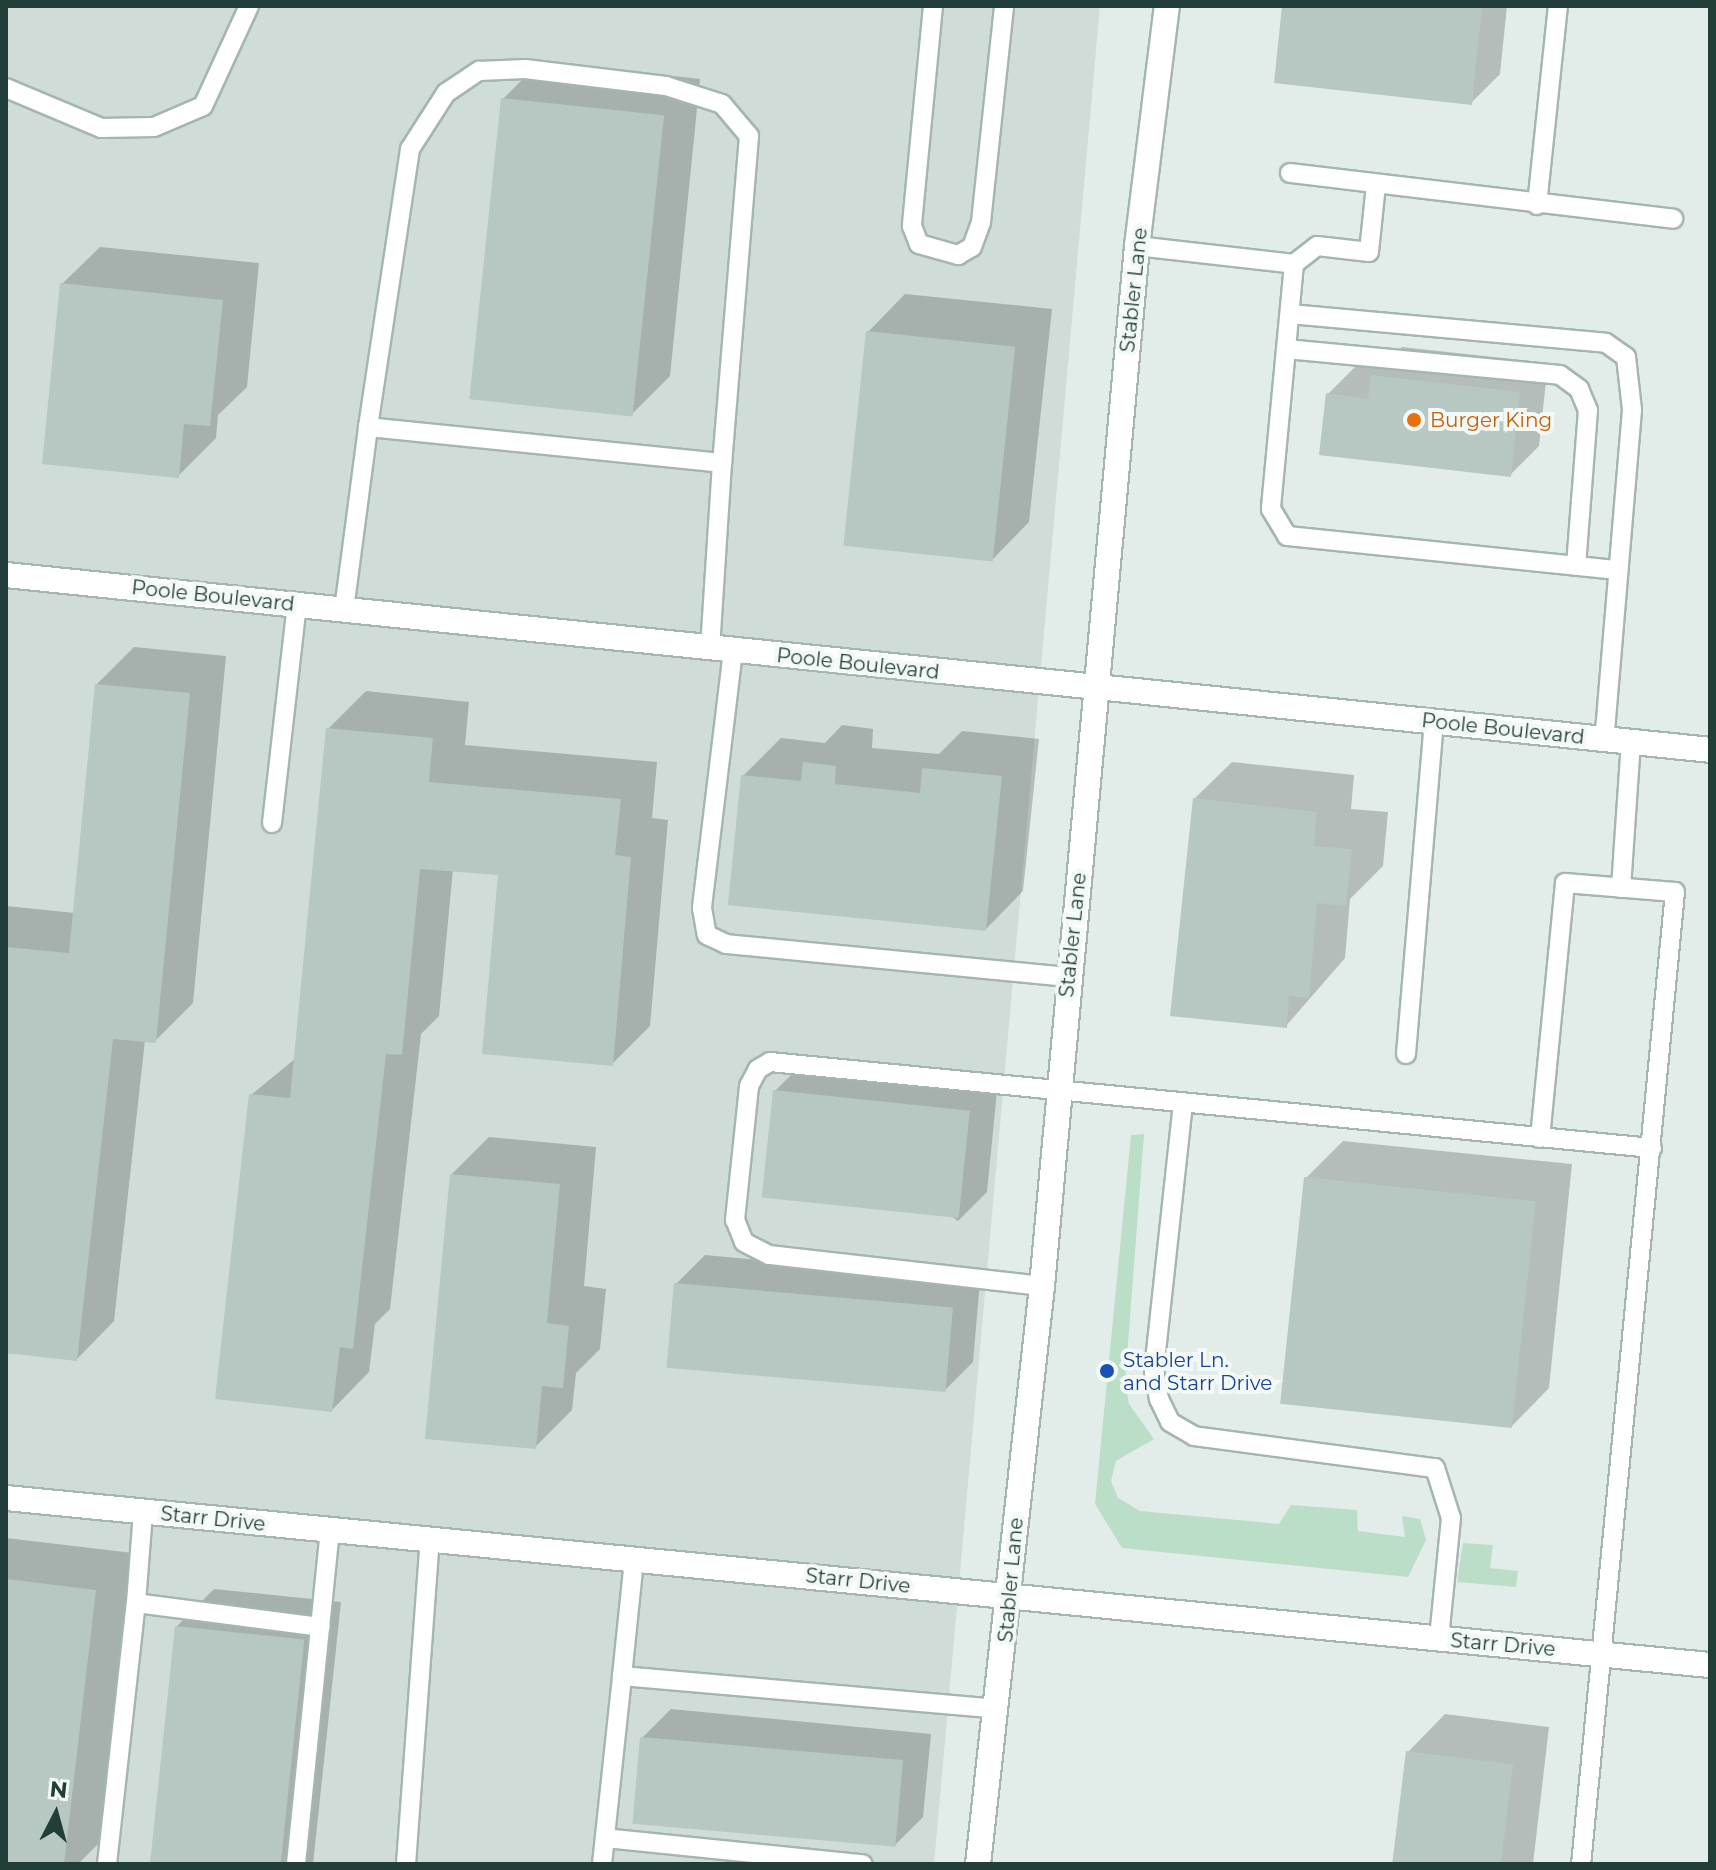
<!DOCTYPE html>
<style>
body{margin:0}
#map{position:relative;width:1716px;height:1870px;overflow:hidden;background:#e2ede9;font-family:Montserrat,sans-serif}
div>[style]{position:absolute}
.built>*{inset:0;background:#d0dcd8}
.green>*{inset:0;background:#bbdec8}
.shadow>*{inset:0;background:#0003}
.building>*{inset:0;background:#b7c7c2;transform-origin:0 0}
.roads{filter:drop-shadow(2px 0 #a5b5b1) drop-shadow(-2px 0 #a5b5b1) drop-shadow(0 2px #a5b5b1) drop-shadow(0 -2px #a5b5b1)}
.lane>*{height:18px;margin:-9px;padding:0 9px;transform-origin:9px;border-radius:9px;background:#fff}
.street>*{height:24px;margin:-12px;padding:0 12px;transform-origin:12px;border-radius:12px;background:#fff}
.secondary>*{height:24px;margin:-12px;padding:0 12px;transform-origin:12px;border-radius:12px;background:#fff}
.dots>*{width:22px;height:22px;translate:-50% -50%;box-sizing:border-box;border:4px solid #f3f9f6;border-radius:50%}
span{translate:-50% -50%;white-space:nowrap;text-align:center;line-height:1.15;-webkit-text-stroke:8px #f3f9f6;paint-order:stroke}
.street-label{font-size:20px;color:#223e39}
.food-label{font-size:20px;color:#c56008}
.left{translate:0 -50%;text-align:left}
.transit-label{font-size:20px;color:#164399}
.frame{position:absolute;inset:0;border:8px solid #223e39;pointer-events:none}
.north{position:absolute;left:16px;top:1774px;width:80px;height:80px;-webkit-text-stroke:6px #f3f9f6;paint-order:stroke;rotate:6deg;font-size:22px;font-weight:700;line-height:32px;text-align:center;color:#223e39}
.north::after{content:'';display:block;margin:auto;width:28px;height:36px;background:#223e39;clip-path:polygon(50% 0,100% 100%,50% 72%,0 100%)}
</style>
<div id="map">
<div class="built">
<i style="clip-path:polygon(6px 6px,1100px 6px,934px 1864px,6px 1864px)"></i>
</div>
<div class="green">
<i style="clip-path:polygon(1144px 1134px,1125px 1383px,1129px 1404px,1154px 1439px,1116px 1461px,1111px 1481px,1118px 1498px,1140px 1511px,1279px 1524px,1291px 1505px,1357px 1510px,1358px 1531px,1405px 1537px,1402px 1516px,1420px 1519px,1426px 1540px,1408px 1577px,1122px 1548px,1095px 1504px,1131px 1135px)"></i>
<i style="clip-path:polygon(1463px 1543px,1493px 1545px,1490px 1568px,1518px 1571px,1516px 1587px,1457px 1582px)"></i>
</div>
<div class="shadow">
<i style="clip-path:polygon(1284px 6px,1507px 6px,1500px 74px,1471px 103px)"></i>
<i style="clip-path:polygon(541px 61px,700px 79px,670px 376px,632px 414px,503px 99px)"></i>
<i style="clip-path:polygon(100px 247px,259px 263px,247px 387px,218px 415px,216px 438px,178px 476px,62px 284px)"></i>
<i style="clip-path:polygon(905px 294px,1052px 309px,1029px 522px,992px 560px,868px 332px)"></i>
<i style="clip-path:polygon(1402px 347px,1548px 363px,1539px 446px,1510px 475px,1328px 394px,1357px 365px,1380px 368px)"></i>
<i style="clip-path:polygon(134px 647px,226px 656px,193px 1003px,155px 1041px,145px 1040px,114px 1321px,77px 1359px,6px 1353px,6px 906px,75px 913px,96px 685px)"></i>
<i style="clip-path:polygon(366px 691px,469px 702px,465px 745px,657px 762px,652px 818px,668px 820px,650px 1026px,612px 1064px,500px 873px,453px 869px,439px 1016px,421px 1034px,390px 1309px,375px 1324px,369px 1372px,332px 1410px,251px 1095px,296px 1058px,328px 729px)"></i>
<i style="clip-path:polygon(842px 725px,873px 729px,872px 748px,939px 754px,962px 731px,1039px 739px,1023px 891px,986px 929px,743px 776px,781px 738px,825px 743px)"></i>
<i style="clip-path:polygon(1232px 762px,1354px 775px,1351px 809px,1388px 812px,1383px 866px,1350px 899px,1345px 958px,1286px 1026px,1194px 799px)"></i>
<i style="clip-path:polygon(804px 1062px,998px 1081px,987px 1192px,958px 1221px,775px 1091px)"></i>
<i style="clip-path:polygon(489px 1137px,596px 1147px,584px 1286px,606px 1289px,600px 1349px,576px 1373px,572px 1410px,535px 1447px,451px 1175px)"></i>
<i style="clip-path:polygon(1343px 1141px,1572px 1164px,1549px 1388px,1512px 1426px,1306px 1178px)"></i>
<i style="clip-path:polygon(705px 1255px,980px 1281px,973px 1362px,944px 1391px,676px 1284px)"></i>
<i style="clip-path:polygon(6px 1538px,133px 1553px,99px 1843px,78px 1864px,6px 1864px)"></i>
<i style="clip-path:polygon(214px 1589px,341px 1602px,313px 1864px,151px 1864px,177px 1626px)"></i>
<i style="clip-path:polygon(671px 1709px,931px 1734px,923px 1817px,894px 1846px,642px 1738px)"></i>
<i style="clip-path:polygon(1445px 1714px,1549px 1727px,1533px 1864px,1395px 1864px,1408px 1752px)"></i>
</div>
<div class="building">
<i style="clip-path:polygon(1282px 6px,1482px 6px,1472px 105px,1274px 83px)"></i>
<i style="left:501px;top:98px;width:164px;height:303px;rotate:6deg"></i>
<i style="clip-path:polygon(60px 283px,223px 300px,210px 426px,184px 424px,179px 478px,42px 464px)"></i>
<i style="left:866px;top:331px;width:150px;height:216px;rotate:6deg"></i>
<i style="clip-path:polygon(1371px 375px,1520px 392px,1511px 477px,1319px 455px,1326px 393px,1368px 399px)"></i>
<i style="clip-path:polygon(95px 684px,190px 693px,156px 1043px,113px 1039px,77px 1361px,6px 1353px,6px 947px,69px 953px)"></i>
<i style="clip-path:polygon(326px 728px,433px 738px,429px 782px,621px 799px,615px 855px,631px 857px,613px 1066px,482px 1054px,498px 875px,420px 869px,402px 1055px,386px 1054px,353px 1349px,340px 1347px,332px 1412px,215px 1399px,249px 1094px,290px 1098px)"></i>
<i style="clip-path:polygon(803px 762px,836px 766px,835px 784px,920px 793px,922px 768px,1002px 776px,986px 931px,728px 905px,741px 775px,801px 781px)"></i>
<i style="clip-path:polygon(1193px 798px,1317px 812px,1314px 846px,1352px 849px,1346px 906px,1317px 903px,1309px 998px,1289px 996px,1287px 1028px,1170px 1016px)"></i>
<i style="left:773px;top:1090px;width:198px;height:108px;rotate:6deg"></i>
<i style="clip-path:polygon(450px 1174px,560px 1184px,547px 1323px,569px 1326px,563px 1388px,542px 1386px,536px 1449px,425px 1439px)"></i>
<i style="left:1304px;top:1177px;width:233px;height:228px;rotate:6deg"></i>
<i style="left:674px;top:1283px;width:280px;height:85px;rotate:5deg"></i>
<i style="clip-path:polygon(6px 1579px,96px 1590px,64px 1864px,6px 1864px)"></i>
<i style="left:175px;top:1626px;width:130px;height:239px;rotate:6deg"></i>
<i style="left:640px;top:1737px;width:264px;height:87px;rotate:5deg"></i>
<i style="left:1406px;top:1751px;width:108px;height:114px;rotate:7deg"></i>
</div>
<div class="roads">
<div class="lane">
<i style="left:933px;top:6px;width:221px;rotate:95.5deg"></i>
<i style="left:912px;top:226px;width:19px;rotate:69deg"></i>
<i style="left:919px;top:244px;width:41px;rotate:15.8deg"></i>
<i style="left:958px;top:255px;width:16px;rotate:-30deg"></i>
<i style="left:972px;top:247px;width:27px;rotate:-70deg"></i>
<i style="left:981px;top:222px;width:217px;rotate:-83.9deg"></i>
<i style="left:6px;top:88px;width:103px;rotate:22.8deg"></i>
<i style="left:101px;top:128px;width:53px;rotate:-1.1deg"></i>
<i style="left:154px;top:127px;width:53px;rotate:-23.2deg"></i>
<i style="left:203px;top:106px;width:110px;rotate:-65.3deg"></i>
<i style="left:1290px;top:173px;width:386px;rotate:6.8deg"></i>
<i style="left:1376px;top:185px;width:67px;rotate:96deg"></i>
<i style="left:1369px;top:252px;width:52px;rotate:-173.4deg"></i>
<i style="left:1317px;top:246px;width:29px;rotate:142deg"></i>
<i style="left:1294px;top:264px;width:246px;rotate:95.4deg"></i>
<i style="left:1271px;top:509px;width:31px;rotate:59deg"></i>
<i style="left:1287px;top:536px;width:333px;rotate:5.9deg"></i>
<i style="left:1537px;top:205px;width:200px;rotate:-84deg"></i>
<i style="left:1137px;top:246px;width:158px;rotate:6.5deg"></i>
<i style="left:1290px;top:314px;width:317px;rotate:5.2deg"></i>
<i style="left:1606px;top:343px;width:24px;rotate:35deg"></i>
<i style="left:1626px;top:357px;width:53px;rotate:83.5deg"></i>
<i style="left:1632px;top:410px;width:331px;rotate:94.8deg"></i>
<i style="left:1286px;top:349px;width:275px;rotate:5.4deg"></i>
<i style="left:1560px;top:375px;width:24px;rotate:36deg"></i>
<i style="left:1579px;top:389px;width:23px;rotate:67deg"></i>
<i style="left:1588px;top:410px;width:156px;rotate:94.4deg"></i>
<i style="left:368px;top:427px;width:281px;rotate:-81.4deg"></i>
<i style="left:410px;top:149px;width:67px;rotate:-57.3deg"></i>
<i style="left:446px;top:93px;width:40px;rotate:-34deg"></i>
<i style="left:479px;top:71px;width:46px;rotate:-2.5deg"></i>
<i style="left:525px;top:69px;width:142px;rotate:6.9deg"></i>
<i style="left:666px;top:86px;width:59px;rotate:17.8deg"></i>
<i style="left:722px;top:104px;width:42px;rotate:49.8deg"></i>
<i style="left:749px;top:136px;width:328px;rotate:94.7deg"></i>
<i style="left:344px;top:610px;width:185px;rotate:-82.5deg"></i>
<i style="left:368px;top:427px;width:356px;rotate:5.8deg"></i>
<i style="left:722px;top:463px;width:186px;rotate:93.7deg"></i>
<i style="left:733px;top:651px;width:259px;rotate:96.9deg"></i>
<i style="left:702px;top:908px;width:27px;rotate:80deg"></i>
<i style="left:707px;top:935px;width:21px;rotate:25deg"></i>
<i style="left:726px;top:944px;width:345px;rotate:5.5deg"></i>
<i style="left:272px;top:823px;width:219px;rotate:-83.5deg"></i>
<i style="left:1621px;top:888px;width:146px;rotate:-86.1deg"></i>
<i style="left:1406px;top:1054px;width:332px;rotate:-85.2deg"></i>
<i style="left:1183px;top:1103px;width:270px;rotate:96.2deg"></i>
<i style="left:1154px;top:1371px;width:28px;rotate:80deg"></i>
<i style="left:1159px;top:1399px;width:25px;rotate:64deg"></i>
<i style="left:1170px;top:1422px;width:28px;rotate:30deg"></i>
<i style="left:1194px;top:1436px;width:243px;rotate:7.6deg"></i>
<i style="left:1435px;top:1468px;width:52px;rotate:72.3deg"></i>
<i style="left:1451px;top:1518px;width:122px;rotate:95.7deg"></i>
<i style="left:1540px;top:1138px;width:256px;rotate:-84.4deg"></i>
<i style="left:1565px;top:883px;width:110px;rotate:4.7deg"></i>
<i style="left:1675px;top:892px;width:977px;rotate:95.52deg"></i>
<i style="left:1042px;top:1286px;width:275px;rotate:-173.5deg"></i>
<i style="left:769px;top:1255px;width:28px;rotate:-153deg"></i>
<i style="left:744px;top:1242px;width:24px;rotate:-112deg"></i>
<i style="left:735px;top:1220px;width:135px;rotate:-84deg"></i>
<i style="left:749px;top:1086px;width:19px;rotate:-62deg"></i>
<i style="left:758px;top:1069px;width:14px;rotate:-30deg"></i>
<i style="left:770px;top:1062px;width:886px;rotate:5.57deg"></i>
<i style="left:634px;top:1560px;width:117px;rotate:95.9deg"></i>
<i style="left:622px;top:1676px;width:377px;rotate:5deg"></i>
<i style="left:136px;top:1603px;width:91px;rotate:-85.6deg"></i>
<i style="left:605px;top:1838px;width:259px;rotate:5.8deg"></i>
<i style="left:107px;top:1864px;width:263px;rotate:-83.7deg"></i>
<i style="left:136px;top:1603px;width:186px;rotate:7.4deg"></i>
<i style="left:296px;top:1864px;width:336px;rotate:-84.2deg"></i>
<i style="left:406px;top:1864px;width:325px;rotate:-85.8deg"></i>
<i style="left:602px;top:1864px;width:189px;rotate:-83.9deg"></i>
</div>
<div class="street">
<i style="left:6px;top:1498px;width:1712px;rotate:5.6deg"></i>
</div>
<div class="secondary">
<i style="left:6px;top:575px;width:1713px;rotate:5.86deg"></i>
<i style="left:978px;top:1864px;width:582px;rotate:-83.68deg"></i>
<i style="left:1042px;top:1286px;width:1044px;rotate:-84.78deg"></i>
<i style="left:1137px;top:246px;width:242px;rotate:-82.9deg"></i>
</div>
</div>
<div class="dots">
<i style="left:1414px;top:420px;background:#e8710a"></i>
<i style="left:1107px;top:1371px;background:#1a4fb4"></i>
</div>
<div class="street-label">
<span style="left:1134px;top:290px;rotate:-84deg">Stabler Lane</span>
<span style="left:213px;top:596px;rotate:6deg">Poole Boulevard</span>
<span style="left:858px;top:664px;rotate:6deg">Poole Boulevard</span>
<span style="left:1503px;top:729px;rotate:6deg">Poole Boulevard</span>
<span style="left:1073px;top:935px;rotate:-84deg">Stabler Lane</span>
<span style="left:213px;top:1519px;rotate:6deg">Starr Drive</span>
<span style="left:1011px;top:1580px;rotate:-85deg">Stabler Lane</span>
<span style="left:858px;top:1581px;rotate:6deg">Starr Drive</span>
<span style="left:1503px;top:1645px;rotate:5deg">Starr Drive</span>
</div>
<div class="food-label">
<span class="left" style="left:1430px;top:420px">Burger King</span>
</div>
<div class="transit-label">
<span class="left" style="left:1123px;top:1372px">Stabler Ln.<br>and Starr Drive</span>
</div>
<div class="frame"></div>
<div class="north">N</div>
</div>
